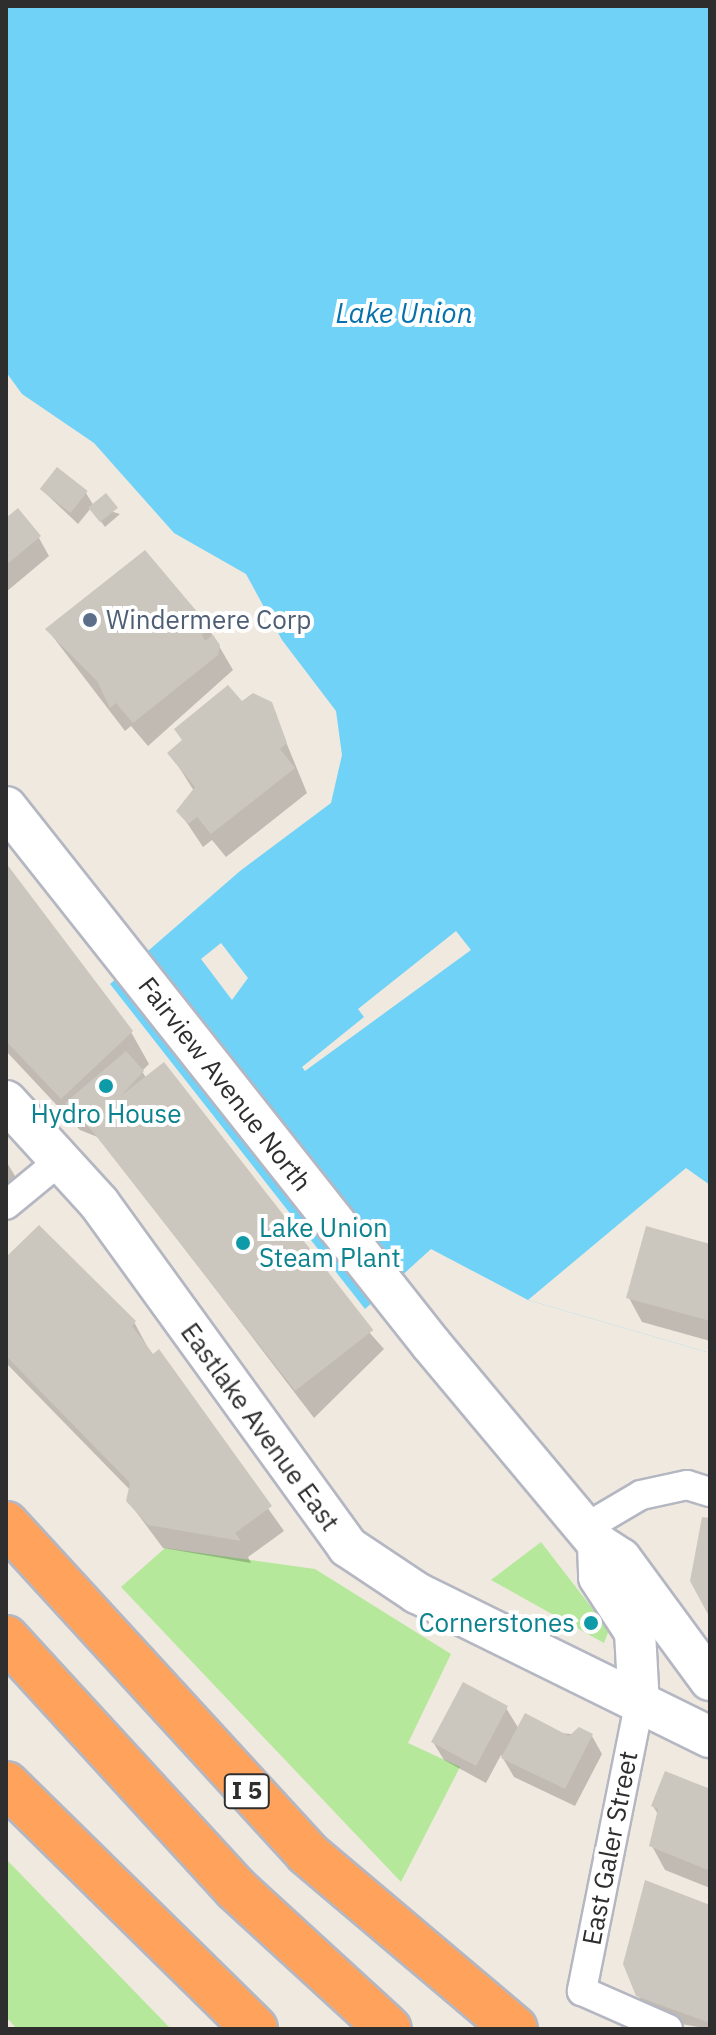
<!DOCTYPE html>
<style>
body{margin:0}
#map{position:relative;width:716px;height:2035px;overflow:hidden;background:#f0e9e0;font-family:"IBM Plex Sans",sans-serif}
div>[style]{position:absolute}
.green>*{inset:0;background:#b5e89b}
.water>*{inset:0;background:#6fd2f6}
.pier>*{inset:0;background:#f0e9e0}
.shadow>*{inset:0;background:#0003}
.building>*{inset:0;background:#cbc7be;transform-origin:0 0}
.roads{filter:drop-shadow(2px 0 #b4b7c2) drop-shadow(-2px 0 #b4b7c2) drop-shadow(0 2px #b4b7c2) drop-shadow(0 -2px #b4b7c2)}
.street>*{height:28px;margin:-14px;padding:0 14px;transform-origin:14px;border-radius:14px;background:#fff}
.secondary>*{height:40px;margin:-20px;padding:0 20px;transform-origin:20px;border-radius:20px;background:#fff}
.highway>*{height:44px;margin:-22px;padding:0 22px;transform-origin:22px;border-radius:22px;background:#ffa35c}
.dots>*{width:22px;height:22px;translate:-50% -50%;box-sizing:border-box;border:4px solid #fff;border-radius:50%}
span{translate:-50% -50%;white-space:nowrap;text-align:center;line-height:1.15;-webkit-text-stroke:8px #fff;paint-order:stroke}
.shield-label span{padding:2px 6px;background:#fff;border:2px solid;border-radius:6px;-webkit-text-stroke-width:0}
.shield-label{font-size:24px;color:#2e2e2e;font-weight:700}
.service-label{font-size:26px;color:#4e5e75}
.left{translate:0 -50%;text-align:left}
.street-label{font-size:26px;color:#2e2e2e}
.culture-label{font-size:26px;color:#0d838f}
.right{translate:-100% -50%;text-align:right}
.water-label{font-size:28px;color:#0671aa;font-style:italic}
.frame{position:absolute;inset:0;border:8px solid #2e2e2e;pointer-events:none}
</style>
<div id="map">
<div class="green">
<i style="clip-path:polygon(541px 1542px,609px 1630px,604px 1643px,491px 1580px)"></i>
<i style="clip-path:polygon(165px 1548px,315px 1569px,451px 1654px,408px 1743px,460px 1767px,401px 1882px,121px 1587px)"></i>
<i style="clip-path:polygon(6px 1859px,171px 2029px,17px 2029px,6px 2017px)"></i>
</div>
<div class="water">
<i style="clip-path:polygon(6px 6px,710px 6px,710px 1353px,528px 1300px,431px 1249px,365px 1309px,110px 984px,240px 871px,331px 803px,342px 755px,336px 711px,282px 640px,246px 574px,174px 533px,94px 443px,22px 394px,6px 372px)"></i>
</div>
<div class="pier">
<i style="clip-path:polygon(456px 931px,471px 950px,305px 1071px,302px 1067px,364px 1017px,358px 1009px)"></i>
<i style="clip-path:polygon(221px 943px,248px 978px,232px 1000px,201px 959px)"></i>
<i style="clip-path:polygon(686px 1168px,710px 1185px,710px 1353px,528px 1300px)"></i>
</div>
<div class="shadow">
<i style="clip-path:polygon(42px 490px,86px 493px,94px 506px,120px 514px,105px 527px,91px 508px,78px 524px)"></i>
<i style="clip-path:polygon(6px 521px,39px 538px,49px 556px,6px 592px)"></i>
<i style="clip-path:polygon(145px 553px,209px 629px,233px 670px,148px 746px,131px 726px,125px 731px,47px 629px)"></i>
<i style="clip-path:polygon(270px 703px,307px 793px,226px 857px,212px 840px,203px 847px,179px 811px,194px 791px,170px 753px,242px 704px)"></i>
<i style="clip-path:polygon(6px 867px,131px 1032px,149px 1064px,142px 1071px,148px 1081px,384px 1349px,314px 1418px,100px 1138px,80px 1130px,6px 1051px)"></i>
<i style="clip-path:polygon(6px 1161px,27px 1196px,6px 1216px)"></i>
<i style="clip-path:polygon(710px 1246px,710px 1341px,642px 1322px,629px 1298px)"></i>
<i style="clip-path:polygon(6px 1259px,134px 1322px,153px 1357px,158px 1352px,284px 1531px,248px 1557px,251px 1563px,163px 1548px,128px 1501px,131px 1491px,6px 1363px)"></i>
<i style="clip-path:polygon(506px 1708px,519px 1729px,592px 1736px,602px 1754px,575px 1806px,514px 1777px,501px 1755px,486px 1783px,444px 1760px,433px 1742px)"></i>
<i style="clip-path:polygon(666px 1773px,710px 1789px,710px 1888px,665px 1870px,652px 1846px,659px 1816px,653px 1806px)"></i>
<i style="clip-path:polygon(710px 1907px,710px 2029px,652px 2019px,638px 1995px)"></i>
</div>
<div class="building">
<i style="left:57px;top:467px;width:39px;height:28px;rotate:38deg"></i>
<i style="left:106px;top:493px;width:19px;height:23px;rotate:51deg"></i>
<i style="clip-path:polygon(18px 508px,41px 536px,6px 565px,6px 518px)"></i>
<i style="clip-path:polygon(145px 550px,210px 627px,202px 635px,205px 641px,213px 635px,220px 645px,218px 655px,133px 723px,116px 703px,110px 708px,97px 681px,45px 629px)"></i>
<i style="clip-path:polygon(228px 685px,242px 701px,253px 693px,272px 702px,287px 743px,280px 749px,295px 768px,211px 834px,197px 817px,188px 824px,176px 811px,195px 787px,167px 753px,182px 740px,174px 729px)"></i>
<i style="clip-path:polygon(6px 863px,133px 1031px,61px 1099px,6px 1041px)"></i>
<i style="clip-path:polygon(126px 1051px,144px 1071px,90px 1129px,65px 1103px)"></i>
<i style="left:164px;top:1062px;width:340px;height:99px;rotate:52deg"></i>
<i style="clip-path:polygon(39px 1225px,136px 1321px,132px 1326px,153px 1354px,159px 1349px,272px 1506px,235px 1533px,241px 1541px,148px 1525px,126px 1501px,130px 1483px,6px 1356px,6px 1257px)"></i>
<i style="clip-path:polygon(646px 1226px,710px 1244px,710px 1321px,626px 1298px)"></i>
<i style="clip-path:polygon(702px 1517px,710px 1518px,710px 1618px,690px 1581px)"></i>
<i style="left:463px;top:1682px;width:51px;height:68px;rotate:28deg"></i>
<i style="clip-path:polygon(525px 1713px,569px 1736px,579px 1727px,593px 1734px,565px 1789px,501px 1758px)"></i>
<i style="clip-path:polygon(665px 1771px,710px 1789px,710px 1871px,649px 1846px,658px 1809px,651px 1806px)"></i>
<i style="clip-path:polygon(645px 1880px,710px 1905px,710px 2023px,636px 1996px,623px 1964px)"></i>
</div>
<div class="roads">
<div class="street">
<i style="left:6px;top:1205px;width:72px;rotate:-39.4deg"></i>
<i style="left:585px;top:1528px;width:65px;rotate:-30.5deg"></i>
<i style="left:641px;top:1495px;width:47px;rotate:-12.3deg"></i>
<i style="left:687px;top:1485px;width:24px;rotate:17deg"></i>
<i style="left:639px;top:1705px;width:292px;rotate:101.3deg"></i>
<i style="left:582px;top:1991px;width:94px;rotate:23.8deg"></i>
</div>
<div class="secondary">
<i style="left:6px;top:807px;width:685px;rotate:51.64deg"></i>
<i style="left:431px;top:1344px;width:261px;rotate:50.1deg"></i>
<i style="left:598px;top:1544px;width:27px;rotate:33deg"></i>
<i style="left:621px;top:1559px;width:150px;rotate:53.7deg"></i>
<i style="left:6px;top:1101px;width:138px;rotate:47.6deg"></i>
<i style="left:99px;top:1203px;width:425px;rotate:54.1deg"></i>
<i style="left:348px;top:1547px;width:83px;rotate:33.7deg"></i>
<i style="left:417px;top:1593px;width:326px;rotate:26.2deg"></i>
<i style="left:598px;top:1544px;width:33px;rotate:88deg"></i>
<i style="left:599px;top:1577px;width:66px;rotate:56.8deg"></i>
<i style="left:635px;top:1632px;width:73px;rotate:86.9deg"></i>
</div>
<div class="highway">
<i style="left:6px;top:1524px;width:446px;rotate:47.5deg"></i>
<i style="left:307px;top:1853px;width:272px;rotate:40.2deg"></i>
<i style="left:6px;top:1638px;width:340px;rotate:47.5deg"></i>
<i style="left:236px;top:1889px;width:207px;rotate:42.5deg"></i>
<i style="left:6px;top:1784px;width:349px;rotate:44.5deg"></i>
</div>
</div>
<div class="dots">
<i style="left:90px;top:620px;background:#5c6f8a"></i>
<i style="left:106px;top:1086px;background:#0f9aa8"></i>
<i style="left:243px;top:1243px;background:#0f9aa8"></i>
<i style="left:591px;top:1623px;background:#0f9aa8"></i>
</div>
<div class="shield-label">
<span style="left:247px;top:1791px">I 5</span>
</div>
<div class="service-label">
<span class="left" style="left:106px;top:620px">Windermere Corp</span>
</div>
<div class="street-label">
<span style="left:225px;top:1084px;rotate:52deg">Fairview Avenue North</span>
<span style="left:260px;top:1427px;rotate:54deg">Eastlake Avenue East</span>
<span style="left:610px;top:1848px;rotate:-79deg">East Galer Street</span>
</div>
<div class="culture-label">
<span style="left:106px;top:1114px">Hydro House</span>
<span class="left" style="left:259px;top:1243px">Lake Union<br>Steam Plant</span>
<span class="right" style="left:575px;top:1623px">Cornerstones</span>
</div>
<div class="water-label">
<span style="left:404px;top:313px">Lake Union</span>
</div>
<div class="frame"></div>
</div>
